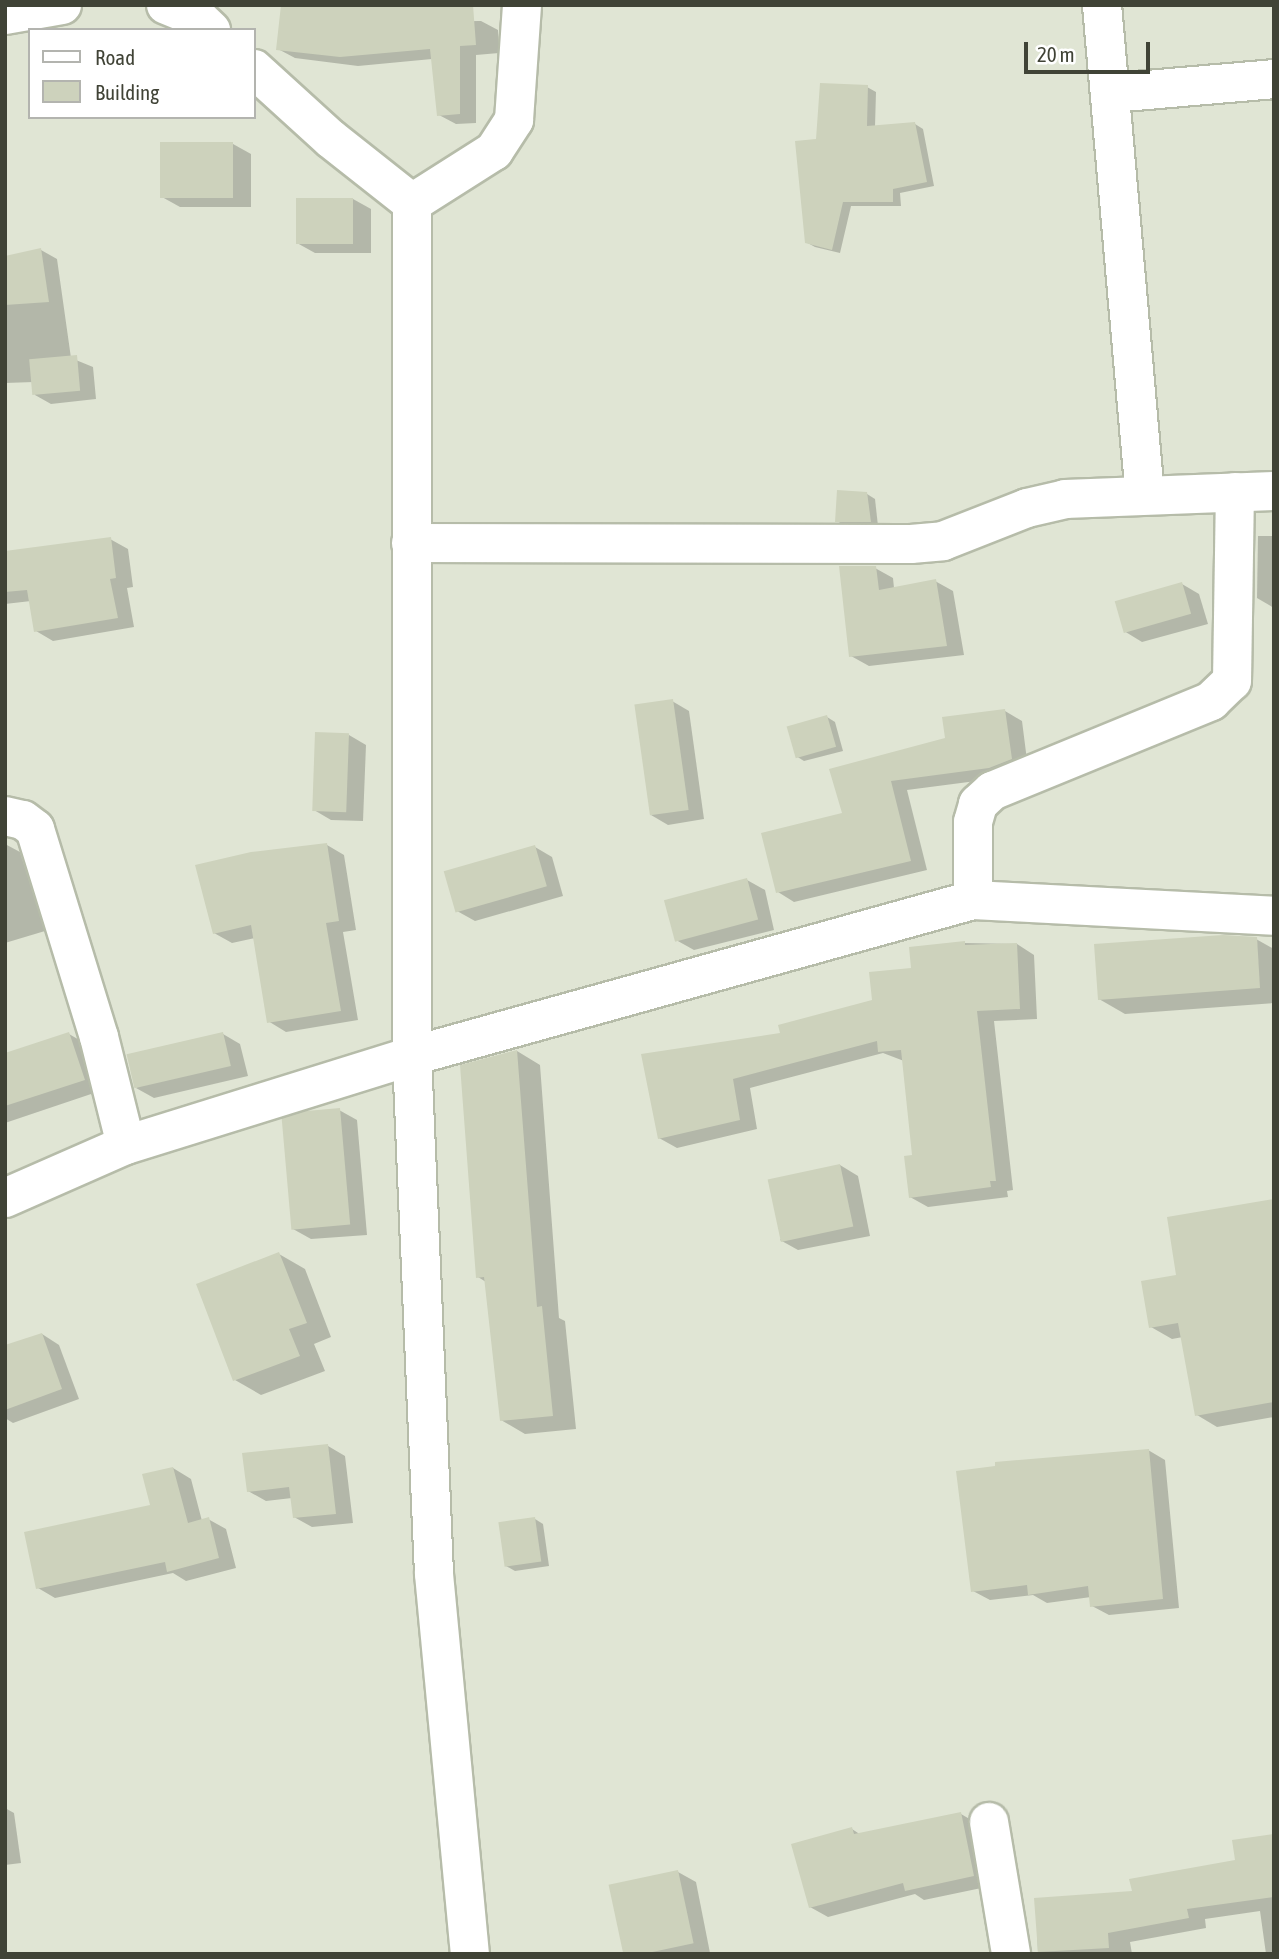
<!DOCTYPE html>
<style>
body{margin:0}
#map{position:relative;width:1279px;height:1959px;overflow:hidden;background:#eef1e6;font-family:"Asap Condensed",sans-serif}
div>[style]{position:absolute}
.residential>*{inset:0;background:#e0e5d4}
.shadow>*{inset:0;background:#0003}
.building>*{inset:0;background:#cdd2bc;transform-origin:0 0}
.roads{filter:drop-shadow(2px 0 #b6bca9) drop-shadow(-2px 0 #b6bca9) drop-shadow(0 2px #b6bca9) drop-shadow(0 -2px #b6bca9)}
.minor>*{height:38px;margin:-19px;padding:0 19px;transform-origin:19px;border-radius:19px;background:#fff}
span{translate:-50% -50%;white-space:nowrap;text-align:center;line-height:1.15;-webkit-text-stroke:5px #fff;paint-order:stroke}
.frame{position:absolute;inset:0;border:7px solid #404336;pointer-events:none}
.legend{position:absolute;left:28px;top:28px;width:228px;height:91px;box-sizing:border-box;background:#fff;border:2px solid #b3b4af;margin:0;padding:9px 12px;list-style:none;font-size:21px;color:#404336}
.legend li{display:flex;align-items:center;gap:14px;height:35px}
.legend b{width:35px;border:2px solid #b3b4af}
.scale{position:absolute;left:1024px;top:42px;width:126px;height:32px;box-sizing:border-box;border:4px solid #404336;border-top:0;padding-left:9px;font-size:21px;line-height:24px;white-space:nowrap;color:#404336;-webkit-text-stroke:5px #fff;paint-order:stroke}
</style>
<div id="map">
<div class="residential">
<i style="clip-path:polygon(evenodd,5px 5px,1274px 5px,1274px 1954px,5px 1954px,5px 5px,30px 30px,254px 30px,254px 117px,30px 117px,30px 30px)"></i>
</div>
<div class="shadow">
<i style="clip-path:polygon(481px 21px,498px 30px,499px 53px,476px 55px,476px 123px,456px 124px,439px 115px,432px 59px,358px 66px,295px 58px,278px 49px,349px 22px)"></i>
<i style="clip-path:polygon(867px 87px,876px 92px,875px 127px,915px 124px,923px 129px,934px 186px,900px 193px,901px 206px,851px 206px,840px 253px,815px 247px,806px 242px,818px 141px)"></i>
<i style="clip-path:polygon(233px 144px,251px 154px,251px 207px,180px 207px,162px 197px)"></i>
<i style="clip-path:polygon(353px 199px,371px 209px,371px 253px,315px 253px,297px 243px)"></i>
<i style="clip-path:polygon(41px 250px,57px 259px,71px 358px,93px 367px,96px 399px,51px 404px,35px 395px,34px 382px,5px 383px,5px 258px)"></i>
<i style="clip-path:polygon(867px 494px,875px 499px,878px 526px,845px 526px,837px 521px)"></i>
<i style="clip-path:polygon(1258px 536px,1274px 536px,1274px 608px,1257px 598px)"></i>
<i style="clip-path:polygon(110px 539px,128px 549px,133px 587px,127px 588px,134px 627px,53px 641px,36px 631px,31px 601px,5px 604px,5px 553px)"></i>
<i style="clip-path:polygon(875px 568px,893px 578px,894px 588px,935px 581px,953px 591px,964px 655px,869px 666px,851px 656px)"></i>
<i style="clip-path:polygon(1182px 584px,1199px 594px,1208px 624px,1142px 642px,1124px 631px)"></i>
<i style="clip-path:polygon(672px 701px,689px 711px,704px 819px,668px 825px,651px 815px)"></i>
<i style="clip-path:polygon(1005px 711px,1022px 721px,1028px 768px,1007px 777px,907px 790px,927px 870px,794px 902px,778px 892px,845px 814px,947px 739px)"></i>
<i style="clip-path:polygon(827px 717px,835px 722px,843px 751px,804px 761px,796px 756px)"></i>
<i style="clip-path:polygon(349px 735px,366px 745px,363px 821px,331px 820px,314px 810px)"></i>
<i style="clip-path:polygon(5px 844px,20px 852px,45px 931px,5px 943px)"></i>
<i style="clip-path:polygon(327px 845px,344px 855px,356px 930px,343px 932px,358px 1020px,286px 1032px,268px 1021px,255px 938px,232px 943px,214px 933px)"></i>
<i style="clip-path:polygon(535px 847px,552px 857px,563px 896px,475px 921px,457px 911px)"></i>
<i style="clip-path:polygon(747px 880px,765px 890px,774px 930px,694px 950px,676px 940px)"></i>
<i style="clip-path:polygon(1256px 939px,1274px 949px,1274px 1003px,1125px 1014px,1099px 999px)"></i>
<i style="clip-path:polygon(964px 943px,1017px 944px,1034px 955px,1037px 1019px,994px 1021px,1013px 1190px,1007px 1191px,1008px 1197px,928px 1207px,910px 1197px,914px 1157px,904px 1061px,883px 1053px,750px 1088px,757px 1129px,677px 1148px,659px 1138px,782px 1035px,874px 1001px,913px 970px)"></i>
<i style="clip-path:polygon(69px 1034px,88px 1045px,103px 1090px,5px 1123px,5px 1055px)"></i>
<i style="clip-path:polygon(223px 1034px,240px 1044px,248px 1076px,154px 1098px,136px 1088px)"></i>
<i style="clip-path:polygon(517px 1051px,540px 1065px,559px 1318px,565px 1321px,576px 1429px,525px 1434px,501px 1420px,486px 1282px,478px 1277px)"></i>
<i style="clip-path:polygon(339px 1110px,357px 1120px,367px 1235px,311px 1239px,293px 1229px)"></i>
<i style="clip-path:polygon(840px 1165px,858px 1176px,870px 1236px,798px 1250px,780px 1240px)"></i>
<i style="clip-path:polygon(1274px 1201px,1274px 1417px,1217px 1427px,1197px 1415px,1183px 1337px,1172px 1339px,1151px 1327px,1178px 1276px)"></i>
<i style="clip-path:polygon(279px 1254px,305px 1269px,331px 1337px,314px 1344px,325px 1371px,261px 1395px,235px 1380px)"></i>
<i style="clip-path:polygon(42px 1334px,59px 1345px,79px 1399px,13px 1423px,5px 1418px,5px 1347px)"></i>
<i style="clip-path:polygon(328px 1446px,345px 1456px,353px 1523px,312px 1527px,294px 1517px,292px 1498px,266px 1501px,248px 1491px)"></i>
<i style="clip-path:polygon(1148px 1450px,1165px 1460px,1179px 1608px,1109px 1615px,1092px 1606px,1091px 1597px,1047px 1603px,1033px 1595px,990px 1600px,973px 1591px)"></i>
<i style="clip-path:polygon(173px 1468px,191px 1479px,202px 1521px,208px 1519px,226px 1529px,236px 1568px,186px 1581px,173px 1573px,55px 1598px,38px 1588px,152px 1507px)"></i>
<i style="clip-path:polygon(535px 1519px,543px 1524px,549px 1566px,515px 1571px,506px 1566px)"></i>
<i style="clip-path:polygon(5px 1808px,14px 1813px,21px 1863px,5px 1865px)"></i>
<i style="clip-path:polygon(961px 1814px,978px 1824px,991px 1886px,924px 1900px,915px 1894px,828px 1917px,810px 1907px,852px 1829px,861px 1835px)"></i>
<i style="clip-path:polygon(1274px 1836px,1274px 1954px,1266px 1954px,1260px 1911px,1205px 1919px,1206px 1928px,1130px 1942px,1132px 1954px,1038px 1954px,1036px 1899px,1134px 1892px,1237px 1861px)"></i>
<i style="clip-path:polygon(678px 1872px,696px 1882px,710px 1953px,624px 1954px,610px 1886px)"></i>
</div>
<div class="building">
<i style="clip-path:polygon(281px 5px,473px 5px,476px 45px,460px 46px,460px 114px,437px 116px,430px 49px,340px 57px,276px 50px)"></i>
<i style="clip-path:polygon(820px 83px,868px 85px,867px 126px,915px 122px,927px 182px,893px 189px,893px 202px,843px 202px,832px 250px,805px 243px,795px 141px,816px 139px)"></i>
<i style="left:160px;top:142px;width:73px;height:56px"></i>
<i style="left:296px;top:198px;width:57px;height:46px"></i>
<i style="clip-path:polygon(41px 248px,49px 302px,5px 305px,5px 256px)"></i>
<i style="left:77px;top:355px;width:36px;height:48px;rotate:85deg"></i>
<i style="clip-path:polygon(837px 490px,867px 492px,871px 522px,835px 522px)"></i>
<i style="clip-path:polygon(111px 537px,116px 578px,110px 579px,118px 618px,34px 632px,27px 590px,5px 592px,5px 551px)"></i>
<i style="clip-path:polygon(839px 566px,876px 566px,879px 590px,936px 579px,947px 646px,849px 657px)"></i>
<i style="left:1182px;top:582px;width:33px;height:70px;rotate:74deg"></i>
<i style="left:673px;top:699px;width:112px;height:39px;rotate:82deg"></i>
<i style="clip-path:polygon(1005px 709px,1012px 759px,989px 768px,891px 781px,911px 861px,776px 893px,761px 833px,842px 813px,829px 769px,945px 738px,942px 717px)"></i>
<i style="left:827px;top:715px;width:33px;height:42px;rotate:74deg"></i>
<i style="left:315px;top:732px;width:34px;height:79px;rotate:2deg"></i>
<i style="clip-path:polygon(327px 843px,339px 921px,326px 923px,341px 1011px,267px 1023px,251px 925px,213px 934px,195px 865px,251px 852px)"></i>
<i style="left:535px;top:845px;width:43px;height:95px;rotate:74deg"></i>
<i style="left:747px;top:878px;width:43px;height:86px;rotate:75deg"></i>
<i style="clip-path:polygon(1223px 935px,1257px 937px,1260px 988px,1098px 1000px,1094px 944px)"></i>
<i style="clip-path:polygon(965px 941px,965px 945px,1017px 943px,1020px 1009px,977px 1011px,996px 1181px,990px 1181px,991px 1187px,909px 1198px,904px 1156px,912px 1155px,901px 1050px,878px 1052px,877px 1041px,733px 1079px,740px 1120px,658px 1139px,641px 1054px,780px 1033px,778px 1025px,872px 1000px,869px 972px,911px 968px,909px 947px)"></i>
<i style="clip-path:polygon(69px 1032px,85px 1080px,5px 1106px,5px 1053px)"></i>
<i style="left:223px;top:1032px;width:35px;height:99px;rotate:77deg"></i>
<i style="clip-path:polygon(517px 1050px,537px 1307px,542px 1306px,553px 1416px,500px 1421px,484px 1277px,476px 1278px,460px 1065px)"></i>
<i style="left:340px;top:1108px;width:117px;height:59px;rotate:85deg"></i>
<i style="left:840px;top:1164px;width:64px;height:74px;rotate:78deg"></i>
<i style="clip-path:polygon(1274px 1199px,1274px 1402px,1195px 1416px,1178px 1323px,1149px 1328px,1141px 1281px,1176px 1275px,1167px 1217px)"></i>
<i style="clip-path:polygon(279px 1252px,307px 1323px,289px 1329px,300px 1356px,233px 1381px,196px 1284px)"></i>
<i style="clip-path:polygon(42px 1333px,62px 1389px,5px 1410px,5px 1345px)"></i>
<i style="clip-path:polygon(328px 1444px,336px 1514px,293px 1518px,289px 1487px,247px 1492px,242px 1453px)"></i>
<i style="clip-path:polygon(1149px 1449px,1163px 1599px,1090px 1607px,1088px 1586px,1028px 1595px,1027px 1585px,971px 1592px,956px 1471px,995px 1466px,995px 1462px)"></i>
<i style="clip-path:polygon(173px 1467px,188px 1523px,209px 1517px,219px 1558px,167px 1572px,165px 1562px,36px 1589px,24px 1532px,150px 1505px,142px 1474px)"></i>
<i style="left:535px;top:1517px;width:45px;height:37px;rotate:82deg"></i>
<i style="clip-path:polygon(961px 1812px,974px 1876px,905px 1891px,903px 1883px,809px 1908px,791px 1844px,852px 1827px,854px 1834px)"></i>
<i style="clip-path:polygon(1274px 1834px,1274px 1897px,1187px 1909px,1189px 1918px,1108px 1933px,1109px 1948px,1038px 1952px,1034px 1898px,1132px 1891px,1129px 1879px,1235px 1860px,1232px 1840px)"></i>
<i style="left:678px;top:1870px;width:75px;height:71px;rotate:78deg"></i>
</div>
<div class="roads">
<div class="minor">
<i style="left:166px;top:5px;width:35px;rotate:22deg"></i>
<i style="left:198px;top:18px;width:18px;rotate:43deg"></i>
<i style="left:1102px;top:5px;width:492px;rotate:85deg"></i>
<i style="left:5px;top:15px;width:58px;rotate:-10deg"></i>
<i style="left:254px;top:69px;width:104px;rotate:42.3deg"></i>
<i style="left:331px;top:139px;width:103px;rotate:38.3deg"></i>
<i style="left:1112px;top:93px;width:163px;rotate:-4.9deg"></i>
<i style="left:412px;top:203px;width:853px;rotate:90deg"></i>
<i style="left:412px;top:1056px;width:518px;rotate:87.57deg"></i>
<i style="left:434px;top:1574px;width:382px;rotate:84.6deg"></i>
<i style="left:412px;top:203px;width:97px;rotate:-32.4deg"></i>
<i style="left:494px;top:151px;width:37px;rotate:-57deg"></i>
<i style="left:514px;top:120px;width:115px;rotate:-86deg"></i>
<i style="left:411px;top:543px;width:500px;rotate:0.11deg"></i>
<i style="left:911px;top:544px;width:32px;rotate:-5deg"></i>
<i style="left:943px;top:541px;width:90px;rotate:-21.4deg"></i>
<i style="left:1027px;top:508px;width:39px;rotate:-13deg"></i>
<i style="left:1065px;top:499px;width:209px;rotate:-2.2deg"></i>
<i style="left:5px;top:816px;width:18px;rotate:13deg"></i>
<i style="left:23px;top:820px;width:15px;rotate:37deg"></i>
<i style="left:35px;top:829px;width:218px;rotate:72.9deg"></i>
<i style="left:99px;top:1037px;width:111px;rotate:76deg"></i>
<i style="left:973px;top:900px;width:78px;rotate:-90deg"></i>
<i style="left:973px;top:822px;width:19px;rotate:-74deg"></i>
<i style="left:978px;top:804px;width:19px;rotate:-43deg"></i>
<i style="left:992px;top:791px;width:237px;rotate:-22.3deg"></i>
<i style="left:1211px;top:701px;width:29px;rotate:-44deg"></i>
<i style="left:1232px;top:681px;width:189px;rotate:-89.1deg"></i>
<i style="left:5px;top:1198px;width:132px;rotate:-23.7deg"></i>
<i style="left:126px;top:1145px;width:300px;rotate:-17.3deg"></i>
<i style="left:412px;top:1056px;width:582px;rotate:-15.54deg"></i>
<i style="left:973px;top:900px;width:301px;rotate:3deg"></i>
<i style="left:989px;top:1822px;width:134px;rotate:80.5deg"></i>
</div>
</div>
<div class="frame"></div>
<ul class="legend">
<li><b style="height:9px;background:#fff"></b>Road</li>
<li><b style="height:19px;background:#cdd2bc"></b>Building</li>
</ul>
<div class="scale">20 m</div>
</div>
